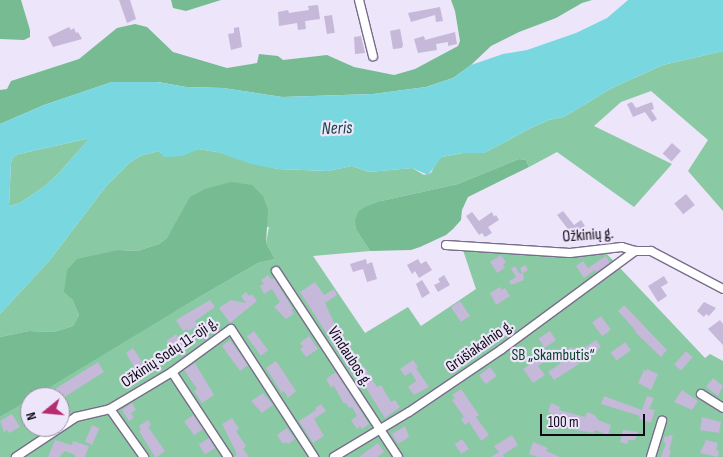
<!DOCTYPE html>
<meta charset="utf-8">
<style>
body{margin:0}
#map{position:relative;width:723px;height:457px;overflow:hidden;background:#ede5fa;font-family:"Sofia Sans Condensed",sans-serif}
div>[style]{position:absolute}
.green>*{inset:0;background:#89c9a3}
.forest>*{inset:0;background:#77bb93}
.water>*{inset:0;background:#79d8df}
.building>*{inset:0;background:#c5b8d9;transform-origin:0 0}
.roads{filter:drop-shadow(1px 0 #786c8a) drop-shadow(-1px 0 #786c8a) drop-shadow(0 1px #786c8a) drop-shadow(0 -1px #786c8a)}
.minor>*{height:8px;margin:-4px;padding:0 4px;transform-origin:4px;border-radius:4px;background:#fff}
span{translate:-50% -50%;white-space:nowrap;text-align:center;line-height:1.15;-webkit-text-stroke:4.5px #ede5fa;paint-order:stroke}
.street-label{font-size:16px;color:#0f0a15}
.park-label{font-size:16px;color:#063f25}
.water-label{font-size:18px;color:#1b474a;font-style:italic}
.north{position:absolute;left:20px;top:387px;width:50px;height:50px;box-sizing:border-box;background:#ede5fa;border:1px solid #948d9e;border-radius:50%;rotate:253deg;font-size:14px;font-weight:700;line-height:20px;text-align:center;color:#0f0a15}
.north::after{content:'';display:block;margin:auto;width:18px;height:22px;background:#b52d6e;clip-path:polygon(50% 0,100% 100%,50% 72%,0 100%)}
.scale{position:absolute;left:540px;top:414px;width:105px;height:22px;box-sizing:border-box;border:2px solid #0f0a15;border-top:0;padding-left:6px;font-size:15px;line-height:18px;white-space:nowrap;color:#0f0a15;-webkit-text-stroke:4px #ede5fa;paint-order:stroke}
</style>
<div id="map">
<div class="green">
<i style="clip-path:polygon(723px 51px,723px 211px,688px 171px,708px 140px,651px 91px,621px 102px,594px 126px,672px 164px,634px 207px,557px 152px,529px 167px,526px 160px,519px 159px,458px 184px,381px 201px,357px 231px,370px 251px,313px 256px,365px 333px,408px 307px,421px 326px,476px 289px,463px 250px,567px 256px,604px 251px,705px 358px,710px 354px,723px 361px,723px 457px,0 457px,0 417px,30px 398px,30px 427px,60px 427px,60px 397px,32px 397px,201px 296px,258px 263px,275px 259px,266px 243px,269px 227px,172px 230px,167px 238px,159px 244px,137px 251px,119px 250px,72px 299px,79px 315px,73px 326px,54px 332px,29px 331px,0 337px,0 314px,49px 261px,107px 185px,128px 164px,140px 156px,159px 151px,162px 154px,188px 153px,198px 149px,217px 152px,277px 169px,328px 171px,352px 166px,369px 172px,412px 168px,424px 175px,431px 173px,437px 161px,442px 157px,463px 153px,484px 153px,531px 128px,549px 120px,564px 117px,612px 88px,663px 65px)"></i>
<i style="clip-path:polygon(86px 139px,88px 140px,58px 174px,45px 186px,20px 203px,9px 206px,11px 163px,13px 157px,19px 154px)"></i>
</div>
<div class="forest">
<i style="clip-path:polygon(0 0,21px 0,30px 30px,30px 37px,24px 40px,0 39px)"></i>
<i style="clip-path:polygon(171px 0,221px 0,186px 11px,173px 8px)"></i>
<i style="clip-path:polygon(451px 0,592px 0,582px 3px,556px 18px,519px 32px,491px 46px,471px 65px,453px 78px,426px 87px,373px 94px,282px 97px,223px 88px,186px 87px,158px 82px,112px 82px,44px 105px,0 124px,0 90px,7px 89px,11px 81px,79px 59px,117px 28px,135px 24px,147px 27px,173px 52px,227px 68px,257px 63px,259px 54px,278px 56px,283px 60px,327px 55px,354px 67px,394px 75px,415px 69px,458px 46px,460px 41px,455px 11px)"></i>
<i style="clip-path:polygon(519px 159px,526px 160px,529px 167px,468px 197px,462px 210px,461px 220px,453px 229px,446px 235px,420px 247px,411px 250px,370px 251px,357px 231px,355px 221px,358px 212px,365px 207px,381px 201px,458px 184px)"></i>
<i style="clip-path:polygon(231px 182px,252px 185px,263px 196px,268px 210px,266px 243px,275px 259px,258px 263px,201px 296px,0 417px,0 337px,29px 331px,54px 332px,73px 326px,79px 315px,72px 299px,64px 292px,67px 270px,77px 259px,119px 250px,137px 251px,159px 244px,167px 238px,190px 197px,205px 189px)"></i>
</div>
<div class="water">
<i style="clip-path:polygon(evenodd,628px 0,723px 0,723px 51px,663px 65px,612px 88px,564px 117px,549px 120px,531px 128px,484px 153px,462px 153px,442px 157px,428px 175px,412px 168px,369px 172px,352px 166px,328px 171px,277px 169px,251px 164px,217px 152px,198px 149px,183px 156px,169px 157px,164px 157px,159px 151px,140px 156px,128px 164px,107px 185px,49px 261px,0 314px,0 124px,44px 105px,112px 82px,157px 82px,186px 87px,223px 88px,282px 97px,373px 94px,426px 87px,453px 78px,471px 65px,503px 54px,527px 50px,576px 33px,607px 18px,628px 0,86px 139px,87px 141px,58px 174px,45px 186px,20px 203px,9px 206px,11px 163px,13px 157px,19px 154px,86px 139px)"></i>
</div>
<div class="building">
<i style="clip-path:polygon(119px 0,130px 0,136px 19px,127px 23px)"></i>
<i style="clip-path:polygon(318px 5px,320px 19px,305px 21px,306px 29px,298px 30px,297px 23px,279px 26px,278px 12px,288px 10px,289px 13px,309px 10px,308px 6px)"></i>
<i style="clip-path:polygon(440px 7px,443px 21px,436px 22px,435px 15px,411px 22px,408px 13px)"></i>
<i style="left:332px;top:15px;width:18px;height:8px;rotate:81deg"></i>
<i style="clip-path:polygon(69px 27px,71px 30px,74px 28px,76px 33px,78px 32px,82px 39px,53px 47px,48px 37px)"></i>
<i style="clip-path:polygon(239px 27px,242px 47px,231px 50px,228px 34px,234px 33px,234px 28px)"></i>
<i style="clip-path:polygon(400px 29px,403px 45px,402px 48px,393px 49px,390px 31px)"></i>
<i style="clip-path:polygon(455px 32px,457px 44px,448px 46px,448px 42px,436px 44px,437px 50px,418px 53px,414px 39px,424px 36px,425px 40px)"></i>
<i style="clip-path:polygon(361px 36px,365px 53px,355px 54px,354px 37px)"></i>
<i style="clip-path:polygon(632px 102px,636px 108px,652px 102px,654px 109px,651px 110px,657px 119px,652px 122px,645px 112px,633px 117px,627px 104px)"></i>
<i style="left:672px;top:143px;width:12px;height:14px;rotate:42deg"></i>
<i style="left:686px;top:194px;width:14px;height:15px;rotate:51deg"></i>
<i style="clip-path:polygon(563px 211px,574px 225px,581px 220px,585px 226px,570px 236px,566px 231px,568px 229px,557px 215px)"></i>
<i style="clip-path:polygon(472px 212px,479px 221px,492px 212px,494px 217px,496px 215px,499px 220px,488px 227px,492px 233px,485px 237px,482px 233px,479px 235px,466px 216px)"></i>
<i style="clip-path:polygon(501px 255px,506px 262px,503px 265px,505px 268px,497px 273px,490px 262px)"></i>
<i style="clip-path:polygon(606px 256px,610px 263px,597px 272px,595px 270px,584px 278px,576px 266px,583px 261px,588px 268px)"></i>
<i style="clip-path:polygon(366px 259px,367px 264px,372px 262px,377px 279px,367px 282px,363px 269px,353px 272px,350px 264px)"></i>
<i style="clip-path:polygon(418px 259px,421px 264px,426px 261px,432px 270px,419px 278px,415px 271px,412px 274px,407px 265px)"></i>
<i style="clip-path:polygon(525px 265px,528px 270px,523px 273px,524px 280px,511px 285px,509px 281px,516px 277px,511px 269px,515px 266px,520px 274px,522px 273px,520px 268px)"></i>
<i style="clip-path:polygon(268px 275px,271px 279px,274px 278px,293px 309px,291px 310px,294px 314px,286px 319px,274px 307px,280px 302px,272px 289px,264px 294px,260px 286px,264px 284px,261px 280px)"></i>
<i style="clip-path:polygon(444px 275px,450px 285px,438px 292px,434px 285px,440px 282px,438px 279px)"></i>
<i style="clip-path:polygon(664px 276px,668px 283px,661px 287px,667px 296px,658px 302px,648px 286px)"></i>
<i style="clip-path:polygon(422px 280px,430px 293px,422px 298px,416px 284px)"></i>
<i style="clip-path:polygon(315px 282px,324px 295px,334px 289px,337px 295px,325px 303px,336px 327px,327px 334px,300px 292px)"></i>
<i style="clip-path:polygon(500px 287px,502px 290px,505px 288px,510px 296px,496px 305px,490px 293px)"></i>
<i style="clip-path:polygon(246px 292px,249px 296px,252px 294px,257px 301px,230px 323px,219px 308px,231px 300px,246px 303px,241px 296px)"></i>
<i style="clip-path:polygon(210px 300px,215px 307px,195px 321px,198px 326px,188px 331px,187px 329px,183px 331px,176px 320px)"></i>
<i style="left:460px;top:301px;width:18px;height:11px;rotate:56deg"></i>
<i style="clip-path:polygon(704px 302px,716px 308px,709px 316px,706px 314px,704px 317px,697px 311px)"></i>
<i style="clip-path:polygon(624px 305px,667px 350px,661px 357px,635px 332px,636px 331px,618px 311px)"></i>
<i style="left:601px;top:316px;width:17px;height:11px;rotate:54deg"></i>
<i style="clip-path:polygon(720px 320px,723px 324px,723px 345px,708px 329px)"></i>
<i style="left:254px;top:331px;width:24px;height:9px;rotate:54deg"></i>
<i style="left:550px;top:331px;width:11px;height:14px;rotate:56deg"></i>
<i style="left:176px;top:334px;width:17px;height:12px;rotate:54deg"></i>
<i style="clip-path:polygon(309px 336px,318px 349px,306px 357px,300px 349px,303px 347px,300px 343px)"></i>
<i style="left:230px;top:340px;width:31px;height:10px;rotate:54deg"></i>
<i style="clip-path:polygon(596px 340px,601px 347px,588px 356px,586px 354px,576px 360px,579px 364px,554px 380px,548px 372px,567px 359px,563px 353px,571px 347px,578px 352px)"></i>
<i style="left:625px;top:342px;width:10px;height:18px;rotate:53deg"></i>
<i style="clip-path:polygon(133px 348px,146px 368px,138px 374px,126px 353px)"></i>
<i style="left:686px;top:351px;width:9px;height:18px;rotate:41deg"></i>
<i style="clip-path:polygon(352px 353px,361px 368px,364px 366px,377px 387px,381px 385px,391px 402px,395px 400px,400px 407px,385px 418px,352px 366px,348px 366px,344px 360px)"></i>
<i style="clip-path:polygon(547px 353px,550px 358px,538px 366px,545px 375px,533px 383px,523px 369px)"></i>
<i style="clip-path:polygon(413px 360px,418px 367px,416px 368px,429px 387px,414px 395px,408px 387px,416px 381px,411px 372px,405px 376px,400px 369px)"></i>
<i style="clip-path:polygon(276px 361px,296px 391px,288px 398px,284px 391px,282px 393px,266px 368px)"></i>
<i style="clip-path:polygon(98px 362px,104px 372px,63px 398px,56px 397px,52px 391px)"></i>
<i style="clip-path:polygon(195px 363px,214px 395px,202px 403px,194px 391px,197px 389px,184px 370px)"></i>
<i style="left:490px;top:367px;width:11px;height:14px;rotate:52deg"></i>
<i style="clip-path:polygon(647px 369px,658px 374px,651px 390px,638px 383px,644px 370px,646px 371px)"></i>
<i style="clip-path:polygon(336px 372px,369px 424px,362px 429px,360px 426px,357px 429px,351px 420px,357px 416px,352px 407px,349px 408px,346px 403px,344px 404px,334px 386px,331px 388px,326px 379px)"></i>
<i style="clip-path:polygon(713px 378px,723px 386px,718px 396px,706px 387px)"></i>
<i style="clip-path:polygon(461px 389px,479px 415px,476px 417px,489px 435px,481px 441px,469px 422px,465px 425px,461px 419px,464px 417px,452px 400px,455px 398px,452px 395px)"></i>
<i style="clip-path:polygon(682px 390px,698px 401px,692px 410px,674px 402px)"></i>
<i style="clip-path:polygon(263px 393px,273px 405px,262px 413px,251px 401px)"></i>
<i style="clip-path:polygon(604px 396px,642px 410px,647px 396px,654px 398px,649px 409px,655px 410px,651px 423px,639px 419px,640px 416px,601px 404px)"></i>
<i style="clip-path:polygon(132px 403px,136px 410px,131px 413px,134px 418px,129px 421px,122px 410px)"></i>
<i style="clip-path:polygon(551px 403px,560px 407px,559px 410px,585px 417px,587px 412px,595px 415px,598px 420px,611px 425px,608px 435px,595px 430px,593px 433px,562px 427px,565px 419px,548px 412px)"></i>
<i style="clip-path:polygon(321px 404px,326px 411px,314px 419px,324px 436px,313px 443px,299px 421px,316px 410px,315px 408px)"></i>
<i style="clip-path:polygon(12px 414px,20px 427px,9px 433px,7px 430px,4px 432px,0 421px)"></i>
<i style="left:193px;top:415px;width:17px;height:11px;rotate:54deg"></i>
<i style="clip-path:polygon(702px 417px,721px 422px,719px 433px,700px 430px)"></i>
<i style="clip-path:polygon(232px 418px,239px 429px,236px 431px,246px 446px,243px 449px,249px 457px,234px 457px,237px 454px,222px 424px)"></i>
<i style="clip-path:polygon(148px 420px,151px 425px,148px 427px,165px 451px,157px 457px,155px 457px,139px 431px,141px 430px,139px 426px)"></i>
<i style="left:92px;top:425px;width:8px;height:18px;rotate:23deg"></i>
<i style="clip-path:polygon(405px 426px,409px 437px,398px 444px,392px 434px)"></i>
<i style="clip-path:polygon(287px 428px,295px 439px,288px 444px,286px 442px,283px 444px,277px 435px)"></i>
<i style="clip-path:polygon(623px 430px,638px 432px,635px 440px,629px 440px,627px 444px,620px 442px)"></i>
<i style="clip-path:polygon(512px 435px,518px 445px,503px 455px,504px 457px,491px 457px,499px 452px,494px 446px)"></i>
<i style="clip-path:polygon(669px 435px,673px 436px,669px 450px,671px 451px,669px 457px,661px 457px,666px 443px,663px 442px,665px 436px,668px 437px)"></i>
<i style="left:209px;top:438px;width:12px;height:12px;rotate:59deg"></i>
<i style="left:462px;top:439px;width:12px;height:9px;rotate:55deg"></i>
<i style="clip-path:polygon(55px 440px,72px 445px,73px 441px,89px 446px,85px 457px,75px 457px,75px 455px,65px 451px,59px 457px,48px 457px)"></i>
<i style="clip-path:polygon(706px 440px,718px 443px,716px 450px,719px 451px,718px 457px,700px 453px)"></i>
<i style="clip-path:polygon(533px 442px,548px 448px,546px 451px,560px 457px,538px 457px,529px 454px)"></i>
<i style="clip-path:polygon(378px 443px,384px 452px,377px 457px,359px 457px)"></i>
</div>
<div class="roads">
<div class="minor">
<i style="left:359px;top:0;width:58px;rotate:76deg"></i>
<i style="left:446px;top:245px;width:124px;rotate:3.7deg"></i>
<i style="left:570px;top:253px;width:52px;rotate:-6.6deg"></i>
<i style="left:622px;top:247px;width:14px;rotate:17deg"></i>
<i style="left:635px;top:251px;width:16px"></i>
<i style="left:651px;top:251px;width:81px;rotate:27.8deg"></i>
<i style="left:276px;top:271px;width:222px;rotate:56.7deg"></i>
<i style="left:172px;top:372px;width:102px;rotate:56.6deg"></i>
<i style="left:701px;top:394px;width:26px;rotate:32deg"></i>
<i style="left:110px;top:409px;width:59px;rotate:54.7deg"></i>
<i style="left:16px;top:457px;width:72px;rotate:-33.7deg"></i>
<i style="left:76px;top:417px;width:35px;rotate:-13deg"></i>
<i style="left:110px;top:409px;width:72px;rotate:-30.8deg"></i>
<i style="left:172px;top:372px;width:73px;rotate:-36.1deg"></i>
<i style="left:231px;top:329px;width:153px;rotate:57deg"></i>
<i style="left:334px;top:457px;width:87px;rotate:-31deg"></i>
<i style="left:409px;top:412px;width:112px;rotate:-34.1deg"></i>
<i style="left:502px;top:349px;width:165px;rotate:-36.4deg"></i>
<i style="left:651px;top:457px;width:38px;rotate:-73deg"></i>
</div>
</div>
<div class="street-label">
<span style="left:588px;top:236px;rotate:-4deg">Ožkinių g.</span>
<span style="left:480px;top:347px;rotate:-35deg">Grūšiakalnio g.</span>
<span style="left:170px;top:353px;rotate:-34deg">Ožkinių Sodų 11-oji g.</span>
<span style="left:349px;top:357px;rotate:57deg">Vindaubos g.</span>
</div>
<div class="park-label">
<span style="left:553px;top:356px">SB „Skambutis“</span>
</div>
<div class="water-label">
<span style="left:337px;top:129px;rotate:-2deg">Neris</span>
</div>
<div class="north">N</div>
<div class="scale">100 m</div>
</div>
